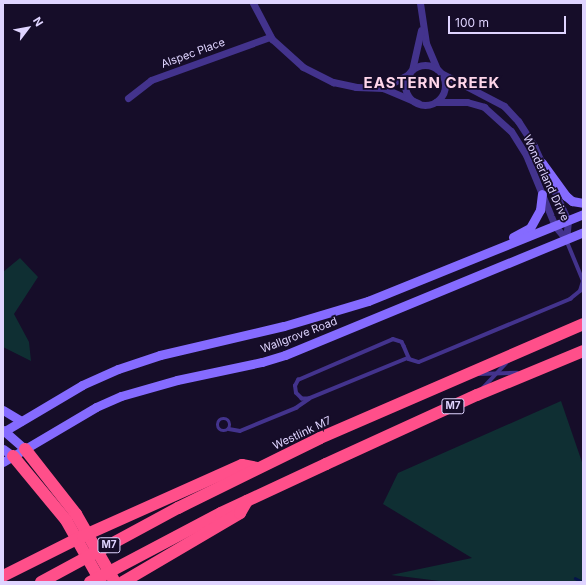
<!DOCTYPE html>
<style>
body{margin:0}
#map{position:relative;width:586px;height:585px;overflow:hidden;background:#160d29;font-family:Inter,sans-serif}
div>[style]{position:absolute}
.green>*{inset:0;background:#0f2f33}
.stream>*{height:2.5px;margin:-1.25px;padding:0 1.25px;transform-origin:1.25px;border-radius:1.25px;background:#04144a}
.service>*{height:3.5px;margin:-1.75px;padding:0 1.75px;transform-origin:1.75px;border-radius:1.75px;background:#43338d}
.service>.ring{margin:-1.75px;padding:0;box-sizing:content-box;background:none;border:3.5px solid #43338d;border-radius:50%}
.minor>*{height:7px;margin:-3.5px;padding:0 3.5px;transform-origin:3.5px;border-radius:3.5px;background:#43338d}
.minor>.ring{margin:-3.5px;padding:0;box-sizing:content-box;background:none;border:7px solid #43338d;border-radius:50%}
.secondary>*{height:9px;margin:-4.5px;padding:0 4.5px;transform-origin:4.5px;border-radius:4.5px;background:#856bff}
.motorway>*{height:12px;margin:-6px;padding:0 6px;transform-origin:6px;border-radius:6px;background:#ff4f8a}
span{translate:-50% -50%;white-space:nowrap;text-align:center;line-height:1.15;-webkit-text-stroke:3.5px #160d29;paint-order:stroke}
.shield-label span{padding:1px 3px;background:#160d29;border:1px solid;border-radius:3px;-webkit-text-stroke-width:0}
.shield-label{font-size:10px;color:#dfd4ff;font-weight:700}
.street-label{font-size:11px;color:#dfd4ff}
.district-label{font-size:15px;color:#ffd6ea;font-weight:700;letter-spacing:1px}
.frame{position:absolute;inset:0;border:4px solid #dfd4ff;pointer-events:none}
.north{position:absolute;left:8px;top:8px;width:40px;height:40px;-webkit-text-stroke:3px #160d29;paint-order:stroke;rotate:58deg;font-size:11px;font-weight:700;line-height:16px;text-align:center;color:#dfd4ff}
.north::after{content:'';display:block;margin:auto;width:14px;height:18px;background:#dfd4ff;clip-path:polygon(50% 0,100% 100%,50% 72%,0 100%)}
.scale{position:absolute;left:448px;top:16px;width:118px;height:18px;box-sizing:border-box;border:2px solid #dfd4ff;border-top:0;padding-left:5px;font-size:12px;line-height:14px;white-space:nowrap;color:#dfd4ff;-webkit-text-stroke:3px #160d29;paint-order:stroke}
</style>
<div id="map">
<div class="green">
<i style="clip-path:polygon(20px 258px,38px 277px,14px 314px,29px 342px,31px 361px,3px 347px,3px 272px)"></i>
<i style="clip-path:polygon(561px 401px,583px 465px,583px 582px,448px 582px,391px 575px,472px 558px,383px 504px,398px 473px)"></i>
</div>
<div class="stream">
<i style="left:575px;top:578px;width:9px;rotate:27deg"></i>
</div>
<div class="service">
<i style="left:409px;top:358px;width:108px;rotate:157.7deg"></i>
<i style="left:309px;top:399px;width:7px;rotate:180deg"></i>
<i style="left:302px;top:399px;width:8px;rotate:-135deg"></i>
<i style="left:296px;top:393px;width:7px;rotate:-98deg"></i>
<i style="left:295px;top:386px;width:7px;rotate:-63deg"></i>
<i style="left:298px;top:380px;width:103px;rotate:-23.3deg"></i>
<i style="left:393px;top:339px;width:9px;rotate:18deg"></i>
<i style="left:402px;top:342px;width:4px;rotate:63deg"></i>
<i style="left:404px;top:346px;width:13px;rotate:67deg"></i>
<i style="left:409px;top:358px;width:1px;rotate:90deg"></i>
<i style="left:409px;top:359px;width:10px;rotate:17deg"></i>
<i style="left:419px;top:362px;width:164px;rotate:-22.6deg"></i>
<i style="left:570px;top:299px;width:13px;rotate:-39deg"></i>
<i style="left:580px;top:291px;width:10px;rotate:-73deg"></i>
<i style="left:583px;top:281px;width:44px;rotate:-112.5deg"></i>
<i style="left:479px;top:374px;width:38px;rotate:-2deg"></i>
<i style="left:483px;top:388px;width:37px;rotate:-47deg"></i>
<i class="ring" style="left:218px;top:419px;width:8.5px;height:8.5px"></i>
<i style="left:229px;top:429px;width:11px;rotate:10deg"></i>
<i style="left:240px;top:431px;width:61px;rotate:-22.3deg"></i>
<i style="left:296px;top:408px;width:16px;rotate:-35deg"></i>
</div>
<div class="minor">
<i style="left:253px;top:3px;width:41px;rotate:62.2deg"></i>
<i style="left:272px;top:39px;width:42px;rotate:42.1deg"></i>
<i style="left:303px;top:67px;width:34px;rotate:27deg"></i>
<i style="left:333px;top:82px;width:24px;rotate:12deg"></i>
<i style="left:356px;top:87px;width:27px;rotate:2deg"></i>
<i style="left:383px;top:88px;width:38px;rotate:23deg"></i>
<i style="left:420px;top:3px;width:40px;rotate:81.5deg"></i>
<i style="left:426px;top:43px;width:28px;rotate:67deg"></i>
<i class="ring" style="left:405px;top:65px;width:33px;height:33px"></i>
<i style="left:412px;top:70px;width:41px;rotate:-77.3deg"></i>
<i style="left:441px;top:73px;width:71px;rotate:27.6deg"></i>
<i style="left:504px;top:106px;width:21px;rotate:47deg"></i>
<i style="left:518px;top:121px;width:30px;rotate:57deg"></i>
<i style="left:534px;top:146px;width:82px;rotate:65.6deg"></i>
<i style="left:568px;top:221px;width:18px;rotate:96deg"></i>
<i style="left:383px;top:88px;width:30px;rotate:-28deg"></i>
<i style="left:128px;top:98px;width:29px;rotate:-38deg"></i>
<i style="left:151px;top:80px;width:127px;rotate:-19.9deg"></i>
<i style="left:436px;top:102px;width:31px"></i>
<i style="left:467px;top:102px;width:18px;rotate:16deg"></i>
<i style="left:484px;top:107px;width:36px;rotate:42deg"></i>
<i style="left:511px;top:131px;width:28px;rotate:58deg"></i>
<i style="left:526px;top:155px;width:77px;rotate:67.8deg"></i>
<i style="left:555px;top:226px;width:17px;rotate:50deg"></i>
</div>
<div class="secondary">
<i style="left:542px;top:163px;width:41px;rotate:54deg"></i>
<i style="left:566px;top:196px;width:8px;rotate:40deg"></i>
<i style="left:572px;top:201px;width:11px;rotate:10deg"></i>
<i style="left:513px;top:237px;width:19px;rotate:-28deg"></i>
<i style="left:530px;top:228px;width:21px;rotate:-61deg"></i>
<i style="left:540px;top:210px;width:16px;rotate:-83deg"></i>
<i style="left:3px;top:410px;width:21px;rotate:31deg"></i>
<i style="left:3px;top:430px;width:29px;rotate:41deg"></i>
<i style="left:3px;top:432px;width:92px;rotate:-30.7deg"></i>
<i style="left:82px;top:385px;width:39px;rotate:-24deg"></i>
<i style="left:118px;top:369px;width:44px;rotate:-18.4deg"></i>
<i style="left:160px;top:355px;width:127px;rotate:-13.2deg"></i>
<i style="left:284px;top:326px;width:88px;rotate:-16.6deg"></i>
<i style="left:368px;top:301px;width:232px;rotate:-22deg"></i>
<i style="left:3px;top:449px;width:12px;rotate:35deg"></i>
<i style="left:3px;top:462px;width:108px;rotate:-30.6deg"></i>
<i style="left:96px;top:407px;width:27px;rotate:-24deg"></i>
<i style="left:121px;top:396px;width:58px;rotate:-15.9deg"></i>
<i style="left:177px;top:380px;width:87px;rotate:-12deg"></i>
<i style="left:262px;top:362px;width:24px;rotate:-17deg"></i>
<i style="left:285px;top:355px;width:322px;rotate:-22.4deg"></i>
</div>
<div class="motorway">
<i style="left:25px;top:449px;width:83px;rotate:51.9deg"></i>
<i style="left:76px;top:514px;width:78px;rotate:60.2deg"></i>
<i style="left:13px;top:456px;width:83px;rotate:50.4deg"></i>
<i style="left:66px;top:520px;width:71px;rotate:60.6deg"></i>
<i style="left:3px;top:576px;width:89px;rotate:-26.6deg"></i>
<i style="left:83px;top:536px;width:174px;rotate:-24.1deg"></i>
<i style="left:242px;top:465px;width:15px;rotate:11deg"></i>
<i style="left:41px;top:582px;width:156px;rotate:-28.4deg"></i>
<i style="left:178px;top:508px;width:158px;rotate:-26.2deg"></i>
<i style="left:320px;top:438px;width:287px;rotate:-23.4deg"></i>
<i style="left:90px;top:582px;width:148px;rotate:-27.8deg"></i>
<i style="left:221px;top:513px;width:116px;rotate:-25deg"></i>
<i style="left:326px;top:464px;width:166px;rotate:-24.6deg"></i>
<i style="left:477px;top:395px;width:115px;rotate:-22.5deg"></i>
<i style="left:123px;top:582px;width:136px;rotate:-30.5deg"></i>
<i style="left:240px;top:513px;width:14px;rotate:-60deg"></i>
</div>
<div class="shield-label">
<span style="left:453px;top:406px">M7</span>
<span style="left:109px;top:545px">M7</span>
</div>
<div class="street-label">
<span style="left:193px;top:53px;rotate:-20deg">Alspec Place</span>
<span style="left:546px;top:178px;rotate:65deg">Wonderland Drive</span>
<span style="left:299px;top:335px;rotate:-21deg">Wallgrove Road</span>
<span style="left:302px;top:433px;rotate:-25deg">Westlink M7</span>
</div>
<div class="district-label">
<span style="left:432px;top:83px">EASTERN CREEK</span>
</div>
<div class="frame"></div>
<div class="north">N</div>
<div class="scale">100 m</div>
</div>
